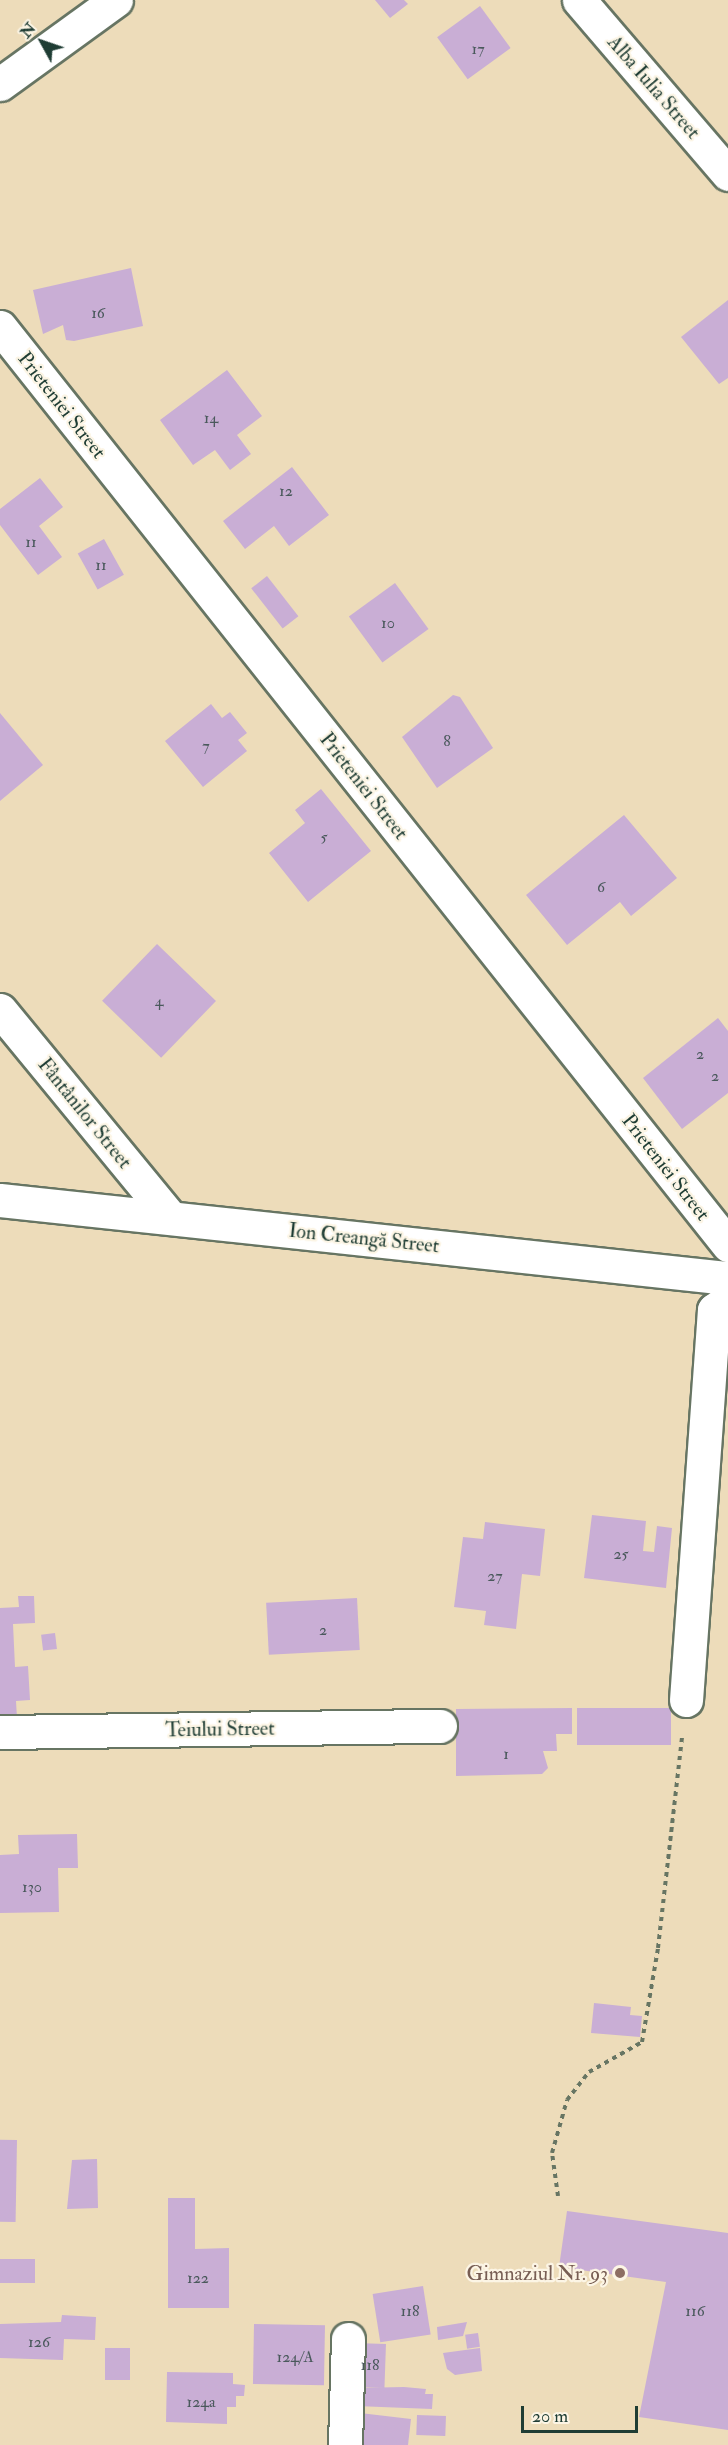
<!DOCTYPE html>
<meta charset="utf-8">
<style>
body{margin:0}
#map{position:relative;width:728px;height:2445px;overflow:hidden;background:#eddcba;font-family:"IM FELL Double Pica",serif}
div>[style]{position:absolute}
.building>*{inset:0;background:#c9aed5;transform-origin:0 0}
.path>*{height:4px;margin-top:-2px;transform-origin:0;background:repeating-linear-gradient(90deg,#677563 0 4.5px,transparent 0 9px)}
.roads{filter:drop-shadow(2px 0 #677563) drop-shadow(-2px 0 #677563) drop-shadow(0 2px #677563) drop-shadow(0 -2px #677563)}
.minor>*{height:33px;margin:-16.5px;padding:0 16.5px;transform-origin:16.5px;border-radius:16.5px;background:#fff}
.dots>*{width:16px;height:16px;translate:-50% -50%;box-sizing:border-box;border:3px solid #fcf5e5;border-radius:50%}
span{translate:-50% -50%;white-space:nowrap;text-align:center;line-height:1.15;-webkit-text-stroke:4.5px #fcf5e5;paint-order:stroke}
.number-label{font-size:16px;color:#4a595c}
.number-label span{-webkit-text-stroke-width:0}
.street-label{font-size:20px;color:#1f3d34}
.education-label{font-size:20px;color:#785e54}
.right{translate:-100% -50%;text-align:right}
.north{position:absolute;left:12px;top:12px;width:60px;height:60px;-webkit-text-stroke:4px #fcf5e5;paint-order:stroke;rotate:310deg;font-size:16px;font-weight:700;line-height:24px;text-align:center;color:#1f3d34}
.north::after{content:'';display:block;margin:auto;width:21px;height:27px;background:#1f3d34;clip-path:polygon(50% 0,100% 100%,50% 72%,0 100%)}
.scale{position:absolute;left:521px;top:2406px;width:117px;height:27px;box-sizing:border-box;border:3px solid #1f3d34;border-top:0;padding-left:8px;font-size:18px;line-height:21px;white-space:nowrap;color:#1f3d34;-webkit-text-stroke:4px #fcf5e5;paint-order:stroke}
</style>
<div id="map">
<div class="building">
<i style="clip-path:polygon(375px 0,404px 0,408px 4px,390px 18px)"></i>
<i style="left:480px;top:6px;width:52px;height:53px;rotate:54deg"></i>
<i style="clip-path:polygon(131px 268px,143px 326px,74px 341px,66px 340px,63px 325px,43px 334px,33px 290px)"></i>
<i style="clip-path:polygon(728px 300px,728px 378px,719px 384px,681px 337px)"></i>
<i style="clip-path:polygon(227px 370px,262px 416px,237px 435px,251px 454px,230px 470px,215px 450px,193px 465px,160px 420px)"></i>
<i style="clip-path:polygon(292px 467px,329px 515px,289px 546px,274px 526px,245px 549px,223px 521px)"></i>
<i style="clip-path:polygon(40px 478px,63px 507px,39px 526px,62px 557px,38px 575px,0 525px,0 509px)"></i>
<i style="left:104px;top:539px;width:41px;height:30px;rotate:61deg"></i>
<i style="left:267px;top:576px;width:51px;height:20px;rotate:52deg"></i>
<i style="left:395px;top:583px;width:57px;height:57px;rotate:54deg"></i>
<i style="clip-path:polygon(453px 695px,460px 697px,493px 748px,437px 788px,402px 737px)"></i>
<i style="clip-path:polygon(211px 704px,222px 718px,230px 712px,247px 733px,238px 740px,247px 751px,203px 787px,165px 741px)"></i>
<i style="clip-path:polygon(0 713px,43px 765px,0 801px)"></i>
<i style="clip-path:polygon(321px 789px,371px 851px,308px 902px,269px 853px,305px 823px,295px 810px)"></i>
<i style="clip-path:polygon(624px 815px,677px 878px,631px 916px,620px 902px,567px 945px,526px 895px)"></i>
<i style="left:157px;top:944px;width:82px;height:79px;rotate:44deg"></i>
<i style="clip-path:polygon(718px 1018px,728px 1031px,728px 1093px,682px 1129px,643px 1078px)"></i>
<i style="clip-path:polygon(592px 1515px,646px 1521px,643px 1551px,654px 1552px,657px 1526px,672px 1528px,666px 1588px,584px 1578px)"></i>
<i style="clip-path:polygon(485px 1522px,545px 1529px,540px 1576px,522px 1574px,516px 1629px,484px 1625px,486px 1611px,454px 1607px,463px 1537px,483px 1539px)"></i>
<i style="clip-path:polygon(18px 1596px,34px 1596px,35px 1623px,13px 1624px,15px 1667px,28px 1666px,30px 1700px,16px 1701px,17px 1718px,0 1719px,0 1608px,19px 1607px)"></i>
<i style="left:357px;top:1598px;width:52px;height:91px;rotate:87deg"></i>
<i style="left:55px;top:1633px;width:16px;height:14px;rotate:83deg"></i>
<i style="clip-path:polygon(572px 1708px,572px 1734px,556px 1734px,557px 1751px,543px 1751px,548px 1768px,542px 1774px,456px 1776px,456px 1709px)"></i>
<i style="left:577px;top:1708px;width:94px;height:37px"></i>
<i style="clip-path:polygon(77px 1834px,78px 1868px,58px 1868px,59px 1912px,0 1913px,0 1855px,19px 1854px,18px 1835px)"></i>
<i style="clip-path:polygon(594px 2003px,631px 2007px,630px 2015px,642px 2016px,640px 2037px,591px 2033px)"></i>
<i style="left:17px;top:2140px;width:82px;height:17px;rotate:91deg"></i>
<i style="clip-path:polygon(97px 2159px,98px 2208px,67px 2209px,72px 2160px)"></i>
<i style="clip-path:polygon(168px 2198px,195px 2198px,195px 2249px,229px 2248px,229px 2308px,168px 2308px)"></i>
<i style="clip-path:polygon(567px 2211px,728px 2233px,728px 2430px,639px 2417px,666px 2282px,559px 2267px)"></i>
<i style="left:0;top:2259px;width:35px;height:24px"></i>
<i style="left:423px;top:2286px;width:49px;height:51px;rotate:81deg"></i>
<i style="clip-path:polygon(62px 2315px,96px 2317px,95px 2340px,64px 2339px,63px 2360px,0 2358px,0 2324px,61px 2322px)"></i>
<i style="clip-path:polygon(467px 2322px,463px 2336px,438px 2340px,437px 2327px)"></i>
<i style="left:254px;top:2324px;width:71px;height:60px;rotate:1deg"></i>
<i style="left:478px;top:2333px;width:14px;height:13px;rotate:82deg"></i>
<i style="left:355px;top:2343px;width:31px;height:44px;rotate:2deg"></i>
<i style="left:105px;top:2348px;width:25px;height:32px"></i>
<i style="clip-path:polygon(480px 2348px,482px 2371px,455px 2375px,447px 2369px,443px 2353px)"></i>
<i style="clip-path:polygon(167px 2372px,233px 2373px,233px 2384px,245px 2385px,244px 2396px,236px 2396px,236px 2407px,227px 2407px,227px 2424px,166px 2422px)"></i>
<i style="clip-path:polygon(404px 2387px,426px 2389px,425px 2394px,433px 2394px,432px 2409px,356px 2406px,357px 2388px)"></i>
<i style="clip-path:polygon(360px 2413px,411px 2419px,408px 2445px,357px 2445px)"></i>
<i style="left:417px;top:2415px;width:29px;height:20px;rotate:2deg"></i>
</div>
<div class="path">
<i style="left:558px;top:2196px;width:43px;rotate:-97.9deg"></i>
<i style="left:552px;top:2153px;width:55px;rotate:-74.2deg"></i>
<i style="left:567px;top:2100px;width:36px;rotate:-52deg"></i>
<i style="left:589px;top:2072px;width:61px;rotate:-29.5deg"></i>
<i style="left:642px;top:2042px;width:95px;rotate:-80.3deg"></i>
<i style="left:658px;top:1948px;width:212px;rotate:-83.5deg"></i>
</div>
<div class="roads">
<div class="minor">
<i style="left:579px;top:0;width:229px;rotate:49.4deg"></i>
<i style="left:0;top:84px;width:143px;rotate:-35.9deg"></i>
<i style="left:0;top:327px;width:1172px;rotate:51.58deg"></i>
<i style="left:0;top:1010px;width:266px;rotate:50.6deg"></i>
<i style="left:0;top:1200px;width:732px;rotate:6.12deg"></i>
<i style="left:686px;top:1700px;width:391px;rotate:-85.9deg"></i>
<i style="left:714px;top:1310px;width:17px;rotate:-36deg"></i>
<i style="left:0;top:1732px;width:440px;rotate:-0.8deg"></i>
<i style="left:345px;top:2445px;width:106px;rotate:-88.4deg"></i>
</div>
</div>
<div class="dots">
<i style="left:620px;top:2273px;background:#8d6e63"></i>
</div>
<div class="number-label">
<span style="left:478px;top:49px">17</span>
<span style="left:98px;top:313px">16</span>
<span style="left:211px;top:418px">14</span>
<span style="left:286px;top:491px">12</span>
<span style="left:31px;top:542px">11</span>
<span style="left:101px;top:565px">11</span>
<span style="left:388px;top:623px">10</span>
<span style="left:447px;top:741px">8</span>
<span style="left:206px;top:746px">7</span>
<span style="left:324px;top:837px">5</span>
<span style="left:601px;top:887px">6</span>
<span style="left:159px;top:1001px">4</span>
<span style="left:700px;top:1054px">2</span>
<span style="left:715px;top:1076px">2</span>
<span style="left:621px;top:1554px">25</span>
<span style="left:495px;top:1576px">27</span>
<span style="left:323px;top:1630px">2</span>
<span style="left:506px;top:1754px">1</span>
<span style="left:32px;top:1887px">130</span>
<span style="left:198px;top:2278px">122</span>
<span style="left:410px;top:2311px">118</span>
<span style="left:695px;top:2311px">116</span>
<span style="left:39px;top:2342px">126</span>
<span style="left:295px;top:2357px">124/A</span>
<span style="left:370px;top:2365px">118</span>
<span style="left:201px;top:2402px">124a</span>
</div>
<div class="street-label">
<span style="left:654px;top:87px;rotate:49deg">Alba Iulia Street</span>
<span style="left:62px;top:405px;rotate:52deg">Prieteniei Street</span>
<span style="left:364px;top:786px;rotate:52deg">Prieteniei Street</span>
<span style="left:85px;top:1113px;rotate:51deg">Fântânilor Street</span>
<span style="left:666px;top:1167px;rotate:52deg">Prieteniei Street</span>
<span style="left:364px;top:1238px;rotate:6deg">Ion Creangă Street</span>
<span style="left:220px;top:1729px;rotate:-1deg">Teiului Street</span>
</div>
<div class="education-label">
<span class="right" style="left:608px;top:2273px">Gimnaziul Nr. 93</span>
</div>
<div class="north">N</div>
<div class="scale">20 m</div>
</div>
